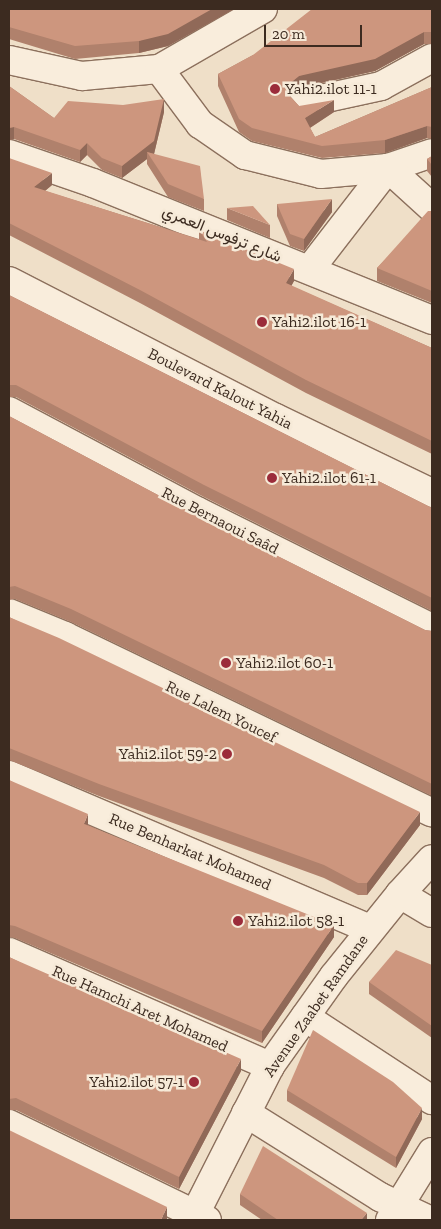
<!DOCTYPE html>
<meta charset="utf-8">
<style>
body{margin:0}
#map{position:relative;width:441px;height:1229px;overflow:hidden;background:#efdfc8;font-family:"Zilla Slab",Vazirmatn,serif}
div>[style]{position:absolute}
.roads{filter:drop-shadow(1px 0 #8c705d) drop-shadow(-1px 0 #8c705d) drop-shadow(0 1px #8c705d) drop-shadow(0 -1px #8c705d)}
.street>*{height:28px;margin:-14px;padding:0 14px;transform-origin:14px;border-radius:14px;background:#f9eddc}
.secondary>*{height:28px;margin:-14px;padding:0 14px;transform-origin:14px;border-radius:14px;background:#f9eddc}
.wall>*{inset:0;background:#b0816c}
.shaded-wall>*{inset:0;background:#906958}
.building>*{inset:0;background:#cd967e}
.dots>*{width:14px;height:14px;translate:-50% -50%;box-sizing:border-box;border:2px solid #f6ead8;border-radius:50%}
span{translate:-50% -50%;white-space:nowrap;text-align:center;line-height:1.15;-webkit-text-stroke:5px #f6ead8;paint-order:stroke}
.poi-label{font-size:16px;color:#3c2b20}
.left{translate:0 -50%;text-align:left}
.right{translate:-100% -50%;text-align:right}
.street-label{font-size:16px;color:#3c2b20}
.frame{position:absolute;inset:0;border:10px solid #3c2b20;pointer-events:none}
.scale{position:absolute;left:264px;top:25px;width:98px;height:22px;box-sizing:border-box;border:2px solid #3c2b20;border-top:0;padding-left:6px;font-size:15px;line-height:18px;white-space:nowrap;color:#3c2b20;-webkit-text-stroke:4px #f6ead8;paint-order:stroke}
</style>
<div id="map">
<div class="roads">
<div class="street">
<i style="left:9px;top:60px;width:75px;rotate:12.4deg"></i>
<i style="left:82px;top:76px;width:77px;rotate:-5.2deg"></i>
<i style="left:159px;top:69px;width:120px;rotate:-30deg"></i>
<i style="left:159px;top:69px;width:69px;rotate:53.3deg"></i>
<i style="left:200px;top:124px;width:55px;rotate:34.6deg"></i>
<i style="left:245px;top:155px;width:78px;rotate:14deg"></i>
<i style="left:321px;top:174px;width:67px;rotate:-5.1deg"></i>
<i style="left:388px;top:168px;width:46px;rotate:-18.8deg"></i>
<i style="left:303px;top:103px;width:80px;rotate:-12.3deg"></i>
<i style="left:381px;top:86px;width:58px;rotate:-28.8deg"></i>
<i style="left:9px;top:154px;width:89px;rotate:19deg"></i>
<i style="left:93px;top:183px;width:366px;rotate:22deg"></i>
<i style="left:310px;top:269px;width:128px;rotate:-52.3deg"></i>
<i style="left:388px;top:168px;width:59px;rotate:42.3deg"></i>
<i style="left:9px;top:411px;width:213px;rotate:28deg"></i>
<i style="left:197px;top:511px;width:263px;rotate:26.5deg"></i>
<i style="left:9px;top:613px;width:61px;rotate:22.3deg"></i>
<i style="left:65px;top:636px;width:407px;rotate:25.7deg"></i>
<i style="left:9px;top:775px;width:392px;rotate:23.1deg"></i>
<i style="left:400px;top:894px;width:37px;rotate:31deg"></i>
<i style="left:9px;top:952px;width:285px;rotate:23.6deg"></i>
<i style="left:305px;top:1017px;width:152px;rotate:33.2deg"></i>
<i style="left:246px;top:1113px;width:158px;rotate:32.1deg"></i>
<i style="left:380px;top:1197px;width:54px;rotate:25.1deg"></i>
<i style="left:9px;top:1124px;width:220px;rotate:25.9deg"></i>
<i style="left:390px;top:1220px;width:80px;rotate:-58.3deg"></i>
</div>
<div class="secondary">
<i style="left:9px;top:281px;width:300px;rotate:27.2deg"></i>
<i style="left:276px;top:418px;width:173px;rotate:25.7deg"></i>
<i style="left:192px;top:1220px;width:173px;rotate:-63.1deg"></i>
<i style="left:270px;top:1066px;width:110px;rotate:-54.6deg"></i>
<i style="left:334px;top:976px;width:105px;rotate:-51.2deg"></i>
<i style="left:400px;top:894px;width:47px;rotate:-47.6deg"></i>
</div>
</div>
<div class="wall">
<i style="clip-path:polygon(9px 9px,234px 9px,168px 46px,139px 53px,75px 59px,9px 39px)"></i>
<i style="clip-path:polygon(432px 9px,432px 44px,424px 44px,375px 71px,299px 88px,290px 96px,299px 106px,334px 112px,310px 128px,315px 137px,432px 87px,432px 139px,427px 138px,385px 153px,322px 158px,252px 141px,239px 132px,218px 86px,218px 74px,253px 55px)"></i>
<i style="clip-path:polygon(9px 86px,54px 118px,164px 112px,154px 154px,204px 199px,204px 211px,168px 197px,147px 164px,147px 159px,122px 178px,102px 170px,87px 155px,80px 162px,14px 139px,9px 140px)"></i>
<i style="clip-path:polygon(432px 156px,432px 177px,427px 171px,427px 159px)"></i>
<i style="clip-path:polygon(9px 158px,52px 185px,45px 191px,199px 239px,199px 230px,294px 281px,291px 286px,432px 348px,432px 454px,306px 393px,140px 303px,9px 235px)"></i>
<i style="clip-path:polygon(277px 204px,332px 212px,304px 251px,290px 246px,277px 216px)"></i>
<i style="clip-path:polygon(227px 208px,270px 225px,270px 238px,227px 220px)"></i>
<i style="clip-path:polygon(432px 211px,432px 303px,377px 281px,377px 268px)"></i>
<i style="clip-path:polygon(9px 295px,432px 508px,432px 611px,204px 497px,16px 397px,9px 397px)"></i>
<i style="clip-path:polygon(9px 416px,190px 512px,425px 630px,432px 631px,432px 796px,71px 622px,15px 599px,9px 600px)"></i>
<i style="clip-path:polygon(9px 617px,420px 825px,367px 895px,358px 895px,324px 878px,99px 796px,9px 760px)"></i>
<i style="clip-path:polygon(9px 780px,88px 825px,334px 937px,262px 1043px,15px 938px,9px 937px)"></i>
<i style="clip-path:polygon(9px 957px,241px 1071px,179px 1189px,16px 1110px,9px 1110px)"></i>
<i style="clip-path:polygon(432px 965px,432px 1038px,369px 994px,369px 982px)"></i>
<i style="clip-path:polygon(287px 1090px,422px 1119px,396px 1168px,287px 1101px)"></i>
<i style="clip-path:polygon(240px 1194px,367px 1220px,262px 1220px,240px 1205px)"></i>
</div>
<div class="shaded-wall">
<i style="clip-path:polygon(212px 9px,234px 9px,168px 46px,139px 53px,139px 41px)"></i>
<i style="clip-path:polygon(424px 32px,424px 44px,375px 71px,299px 88px,288px 98px,288px 85px,299px 76px)"></i>
<i style="clip-path:polygon(164px 99px,164px 112px,154px 154px,147px 152px,147px 159px,122px 178px,122px 166px)"></i>
<i style="clip-path:polygon(334px 100px,334px 112px,305px 131px,305px 118px)"></i>
<i style="clip-path:polygon(427px 126px,427px 138px,385px 153px,385px 140px)"></i>
<i style="clip-path:polygon(14px 127px,14px 139px,9px 140px,9px 128px)"></i>
<i style="clip-path:polygon(87px 143px,87px 155px,80px 162px,80px 150px)"></i>
<i style="clip-path:polygon(52px 173px,52px 185px,34px 200px,34px 187px)"></i>
<i style="clip-path:polygon(332px 199px,332px 212px,304px 251px,304px 239px)"></i>
<i style="clip-path:polygon(294px 269px,294px 281px,286px 296px,286px 283px)"></i>
<i style="clip-path:polygon(420px 812px,420px 825px,367px 895px,367px 883px)"></i>
<i style="clip-path:polygon(88px 814px,88px 825px,84px 824px)"></i>
<i style="clip-path:polygon(334px 925px,334px 937px,262px 1043px,262px 1031px)"></i>
<i style="clip-path:polygon(241px 1059px,241px 1071px,179px 1189px,179px 1177px)"></i>
<i style="clip-path:polygon(422px 1108px,422px 1119px,396px 1168px,396px 1157px)"></i>
<i style="clip-path:polygon(167px 1207px,167px 1220px,161px 1220px)"></i>
<i style="clip-path:polygon(367px 1213px,367px 1220px,361px 1220px)"></i>
</div>
<div class="building">
<i style="clip-path:polygon(9px 9px,212px 9px,168px 34px,139px 41px,75px 46px,9px 27px)"></i>
<i style="clip-path:polygon(312px 9px,432px 9px,432px 32px,424px 32px,375px 59px,299px 76px,288px 85px,288px 94px,299px 106px,334px 100px,305px 118px,315px 137px,432px 87px,432px 127px,427px 126px,385px 140px,322px 146px,252px 128px,239px 119px,218px 74px,253px 55px)"></i>
<i style="clip-path:polygon(9px 86px,54px 118px,68px 101px,123px 105px,164px 99px,154px 141px,122px 166px,102px 158px,87px 143px,80px 150px,14px 127px,9px 128px)"></i>
<i style="clip-path:polygon(147px 152px,200px 166px,204px 199px,168px 184px)"></i>
<i style="clip-path:polygon(432px 156px,432px 165px,427px 159px)"></i>
<i style="clip-path:polygon(9px 158px,52px 173px,34px 187px,207px 242px,199px 230px,294px 269px,286px 283px,432px 348px,432px 441px,306px 380px,140px 290px,9px 223px)"></i>
<i style="clip-path:polygon(332px 199px,304px 239px,290px 234px,277px 204px)"></i>
<i style="clip-path:polygon(253px 206px,270px 225px,227px 208px)"></i>
<i style="clip-path:polygon(428px 211px,432px 211px,432px 291px,377px 268px)"></i>
<i style="clip-path:polygon(9px 295px,432px 508px,432px 598px,204px 485px,16px 385px,9px 385px)"></i>
<i style="clip-path:polygon(9px 416px,190px 512px,425px 630px,432px 631px,432px 784px,71px 609px,15px 586px,9px 587px)"></i>
<i style="clip-path:polygon(9px 617px,59px 638px,420px 812px,367px 883px,358px 883px,324px 865px,99px 784px,9px 748px)"></i>
<i style="clip-path:polygon(9px 780px,88px 814px,84px 824px,334px 925px,262px 1031px,15px 926px,9px 925px)"></i>
<i style="clip-path:polygon(396px 950px,432px 965px,432px 1026px,369px 982px)"></i>
<i style="clip-path:polygon(9px 957px,241px 1059px,179px 1177px,16px 1098px,9px 1099px)"></i>
<i style="clip-path:polygon(313px 1030px,393px 1082px,422px 1108px,396px 1157px,287px 1090px)"></i>
<i style="clip-path:polygon(9px 1130px,167px 1207px,161px 1220px,9px 1220px)"></i>
<i style="clip-path:polygon(263px 1146px,367px 1213px,361px 1220px,278px 1220px,240px 1194px)"></i>
</div>
<div class="dots">
<i style="left:275px;top:89px;background:#9b2c3a"></i>
<i style="left:262px;top:322px;background:#9b2c3a"></i>
<i style="left:272px;top:478px;background:#9b2c3a"></i>
<i style="left:226px;top:663px;background:#9b2c3a"></i>
<i style="left:227px;top:754px;background:#9b2c3a"></i>
<i style="left:238px;top:921px;background:#9b2c3a"></i>
<i style="left:194px;top:1082px;background:#9b2c3a"></i>
</div>
<div class="poi-label">
<span class="left" style="left:285px;top:89px">Yahi2.ilot 11-1</span>
<span class="left" style="left:272px;top:322px">Yahi2.ilot 16-1</span>
<span class="left" style="left:282px;top:478px">Yahi2.ilot 61-1</span>
<span class="left" style="left:236px;top:663px">Yahi2.ilot 60-1</span>
<span class="right" style="left:217px;top:754px">Yahi2.ilot 59-2</span>
<span class="left" style="left:248px;top:921px">Yahi2.ilot 58-1</span>
<span class="right" style="left:184px;top:1082px">Yahi2.ilot 57-1</span>
</div>
<div class="street-label">
<span style="left:222px;top:234px;rotate:22deg">شارع ترفوس العمري</span>
<span style="left:220px;top:389px;rotate:27deg">Boulevard Kalout Yahia</span>
<span style="left:220px;top:521px;rotate:27deg">Rue Bernaoui Saâd</span>
<span style="left:221px;top:712px;rotate:26deg">Rue Lalem Youcef</span>
<span style="left:190px;top:852px;rotate:23deg">Rue Benharkat Mohamed</span>
<span style="left:316px;top:1006px;rotate:-55deg">Avenue Zaabet Ramdane</span>
<span style="left:140px;top:1009px;rotate:24deg">Rue Hamchi Aret Mohamed</span>
</div>
<div class="frame"></div>
<div class="scale">20 m</div>
</div>
